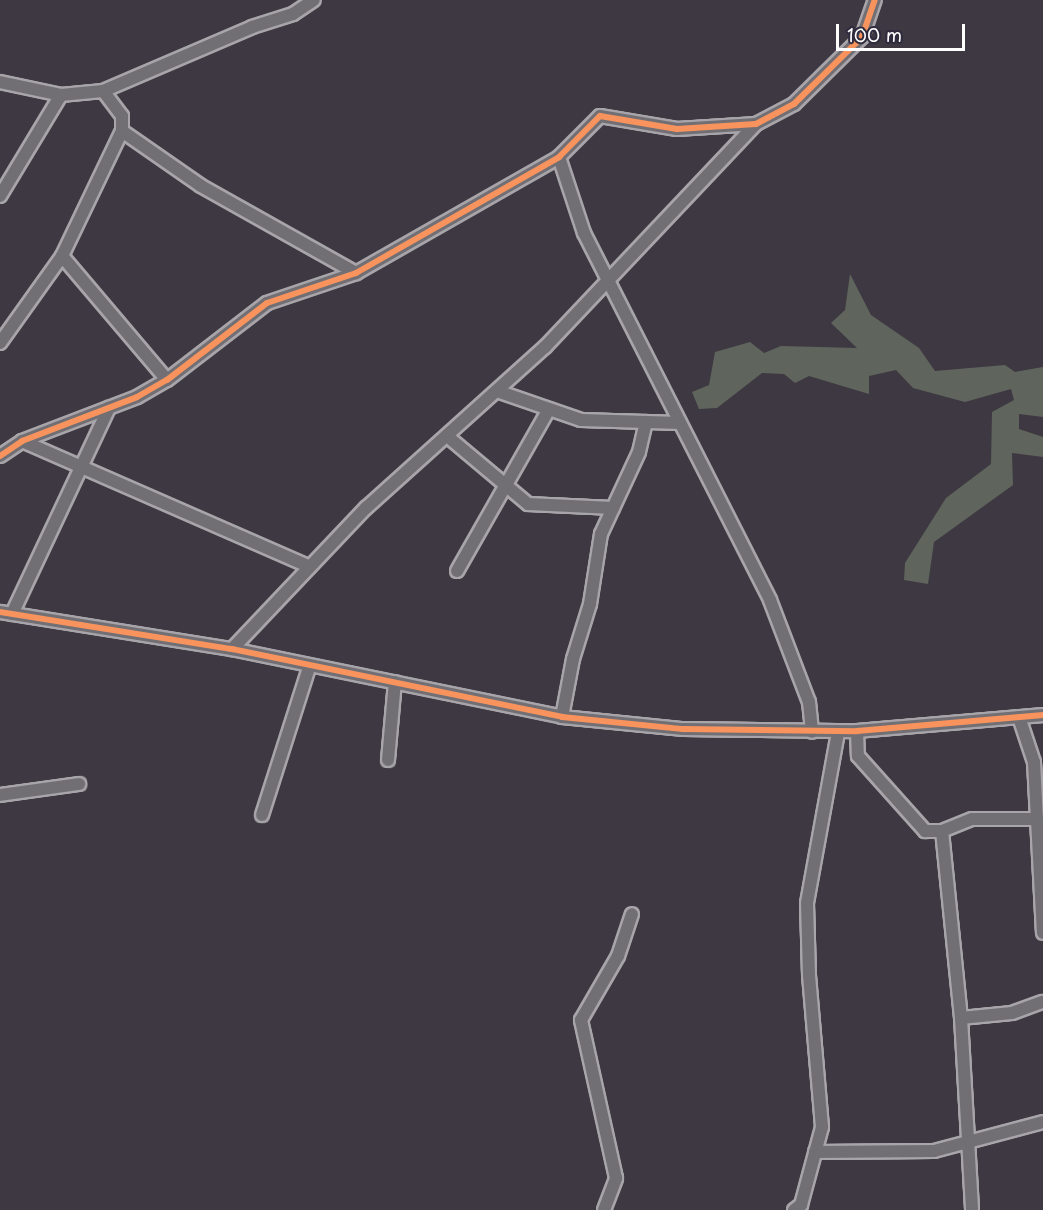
<!DOCTYPE html>
<style>
body{margin:0}
#map{position:relative;width:1043px;height:1210px;overflow:hidden;background:#3d3841;font-family:"Playpen Sans",sans-serif}
div>[style]{position:absolute}
.green>*{inset:0;background:#5f655c}
.roads{filter:drop-shadow(2px 0 #a8a5aa) drop-shadow(-2px 0 #a8a5aa) drop-shadow(0 2px #a8a5aa) drop-shadow(0 -2px #a8a5aa)}
.minor>*{height:12px;margin:-6px;padding:0 6px;transform-origin:6px;border-radius:6px;background:#716f74}
.cycleway>*{height:6px;margin:-3px;padding:0 3px;transform-origin:3px;border-radius:3px;background:#f8935d}
span{translate:-50% -50%;white-space:nowrap;text-align:center;line-height:1.15;-webkit-text-stroke:5px #2f2a3d;paint-order:stroke}
.scale{position:absolute;left:836px;top:24px;width:129px;height:27px;box-sizing:border-box;border:3px solid #fff;border-top:0;padding-left:8px;font-size:18px;line-height:21px;white-space:nowrap;color:#fff;-webkit-text-stroke:4px #2f2a3d;paint-order:stroke}
</style>
<div id="map">
<div class="green">
<i style="clip-path:polygon(850px 274px,871px 315px,919px 348px,935px 371px,1005px 365px,1015px 372px,1043px 367px,1043px 417px,1019px 414px,1019px 429px,1043px 437px,1043px 457px,1012px 453px,1013px 485px,934px 542px,928px 584px,904px 580px,905px 563px,946px 498px,991px 464px,992px 412px,1014px 400px,1011px 389px,965px 402px,913px 388px,896px 370px,869px 376px,869px 394px,809px 376px,795px 383px,784px 374px,762px 373px,717px 408px,699px 409px,692px 392px,709px 385px,715px 352px,750px 342px,764px 353px,781px 346px,857px 348px,831px 323px,845px 310px)"></i>
</div>
<div class="roads">
<div class="minor">
<i style="left:0;top:82px;width:62px;rotate:12deg"></i>
<i style="left:122px;top:131px;width:96px;rotate:34.8deg"></i>
<i style="left:201px;top:186px;width:178px;rotate:29.3deg"></i>
<i style="left:559px;top:157px;width:80px;rotate:71.8deg"></i>
<i style="left:584px;top:233px;width:411px;rotate:63.1deg"></i>
<i style="left:770px;top:600px;width:109px;rotate:69.1deg"></i>
<i style="left:809px;top:702px;width:30px;rotate:84deg"></i>
<i style="left:0;top:196px;width:118px;rotate:-58.9deg"></i>
<i style="left:61px;top:95px;width:42px;rotate:-5.4deg"></i>
<i style="left:103px;top:91px;width:162px;rotate:-23.2deg"></i>
<i style="left:252px;top:27px;width:43px;rotate:-17.6deg"></i>
<i style="left:293px;top:14px;width:25px;rotate:-34deg"></i>
<i style="left:62px;top:256px;width:162px;rotate:49.7deg"></i>
<i style="left:0;top:343px;width:107px;rotate:-54.5deg"></i>
<i style="left:62px;top:256px;width:139px;rotate:-64.4deg"></i>
<i style="left:122px;top:131px;width:15px;rotate:-90deg"></i>
<i style="left:122px;top:116px;width:31px;rotate:-127deg"></i>
<i style="left:497px;top:391px;width:89px;rotate:19deg"></i>
<i style="left:581px;top:420px;width:99px;rotate:1.7deg"></i>
<i style="left:447px;top:436px;width:106px;rotate:40deg"></i>
<i style="left:528px;top:504px;width:85px;rotate:2.7deg"></i>
<i style="left:22px;top:441px;width:314px;rotate:23.6deg"></i>
<i style="left:0;top:456px;width:27px;rotate:-34deg"></i>
<i style="left:22px;top:441px;width:123px;rotate:-20.9deg"></i>
<i style="left:137px;top:397px;width:34px;rotate:-30deg"></i>
<i style="left:167px;top:380px;width:126px;rotate:-37.6deg"></i>
<i style="left:267px;top:303px;width:94px;rotate:-18.6deg"></i>
<i style="left:356px;top:273px;width:234px;rotate:-29.7deg"></i>
<i style="left:559px;top:157px;width:58px;rotate:-45deg"></i>
<i style="left:600px;top:116px;width:78px;rotate:9.6deg"></i>
<i style="left:677px;top:129px;width:79px;rotate:-3.6deg"></i>
<i style="left:756px;top:124px;width:43px;rotate:-27.8deg"></i>
<i style="left:794px;top:104px;width:95px;rotate:-44.6deg"></i>
<i style="left:862px;top:37px;width:39px;rotate:-71deg"></i>
<i style="left:457px;top:571px;width:186px;rotate:-60.4deg"></i>
<i style="left:0;top:612px;width:235px;rotate:9.1deg"></i>
<i style="left:232px;top:649px;width:337px;rotate:11.6deg"></i>
<i style="left:562px;top:717px;width:122px;rotate:5.7deg"></i>
<i style="left:683px;top:729px;width:174px;rotate:0.7deg"></i>
<i style="left:857px;top:731px;width:187px;rotate:-4.9deg"></i>
<i style="left:12px;top:614px;width:228px;rotate:-64.8deg"></i>
<i style="left:232px;top:649px;width:195px;rotate:-46.5deg"></i>
<i style="left:366px;top:508px;width:241px;rotate:-42deg"></i>
<i style="left:545px;top:347px;width:307px;rotate:-46.6deg"></i>
<i style="left:562px;top:717px;width:59px;rotate:-79.3deg"></i>
<i style="left:573px;top:659px;width:58px;rotate:-72.8deg"></i>
<i style="left:590px;top:604px;width:71px;rotate:-81.1deg"></i>
<i style="left:601px;top:534px;width:90px;rotate:-65.1deg"></i>
<i style="left:639px;top:452px;width:31px;rotate:-77deg"></i>
<i style="left:1019px;top:717px;width:47px;rotate:71.6deg"></i>
<i style="left:1034px;top:762px;width:171px;rotate:87deg"></i>
<i style="left:857px;top:731px;width:25px;rotate:88deg"></i>
<i style="left:858px;top:756px;width:101px;rotate:48.2deg"></i>
<i style="left:925px;top:831px;width:17px"></i>
<i style="left:942px;top:831px;width:32px;rotate:-22deg"></i>
<i style="left:972px;top:819px;width:65px"></i>
<i style="left:388px;top:760px;width:78px;rotate:-84.9deg"></i>
<i style="left:0;top:795px;width:80px;rotate:-7.9deg"></i>
<i style="left:262px;top:815px;width:157px;rotate:-72.3deg"></i>
<i style="left:942px;top:831px;width:188px;rotate:84.2deg"></i>
<i style="left:961px;top:1018px;width:192px;rotate:86.7deg"></i>
<i style="left:961px;top:1018px;width:51px;rotate:-5.6deg"></i>
<i style="left:1012px;top:1013px;width:33px;rotate:-20deg"></i>
<i style="left:815px;top:1152px;width:119px;rotate:-0.5deg"></i>
<i style="left:934px;top:1151px;width:113px;rotate:-14.9deg"></i>
<i style="left:604px;top:1210px;width:34px;rotate:-69deg"></i>
<i style="left:616px;top:1178px;width:162px;rotate:-102.5deg"></i>
<i style="left:581px;top:1020px;width:74px;rotate:-60deg"></i>
<i style="left:618px;top:956px;width:44px;rotate:-71.6deg"></i>
<i style="left:794px;top:1210px;width:9px;rotate:-36deg"></i>
<i style="left:801px;top:1205px;width:81px;rotate:-74.9deg"></i>
<i style="left:822px;top:1127px;width:153px;rotate:-94.9deg"></i>
<i style="left:809px;top:975px;width:72px;rotate:-91.6deg"></i>
<i style="left:807px;top:903px;width:174px;rotate:-79.7deg"></i>
</div>
</div>
<div class="cycleway">
<i style="left:0;top:456px;width:27px;rotate:-34deg"></i>
<i style="left:22px;top:441px;width:123px;rotate:-20.9deg"></i>
<i style="left:137px;top:397px;width:34px;rotate:-30deg"></i>
<i style="left:167px;top:380px;width:126px;rotate:-37.6deg"></i>
<i style="left:267px;top:303px;width:94px;rotate:-18.6deg"></i>
<i style="left:356px;top:273px;width:234px;rotate:-29.7deg"></i>
<i style="left:559px;top:157px;width:58px;rotate:-45deg"></i>
<i style="left:600px;top:116px;width:78px;rotate:9.6deg"></i>
<i style="left:677px;top:129px;width:79px;rotate:-3.6deg"></i>
<i style="left:756px;top:124px;width:43px;rotate:-27.8deg"></i>
<i style="left:794px;top:104px;width:95px;rotate:-44.6deg"></i>
<i style="left:862px;top:37px;width:39px;rotate:-71deg"></i>
<i style="left:0;top:612px;width:235px;rotate:9.1deg"></i>
<i style="left:232px;top:649px;width:337px;rotate:11.6deg"></i>
<i style="left:562px;top:717px;width:122px;rotate:5.7deg"></i>
<i style="left:683px;top:729px;width:174px;rotate:0.7deg"></i>
<i style="left:857px;top:731px;width:187px;rotate:-4.9deg"></i>
</div>
<div class="scale">100 m</div>
</div>
